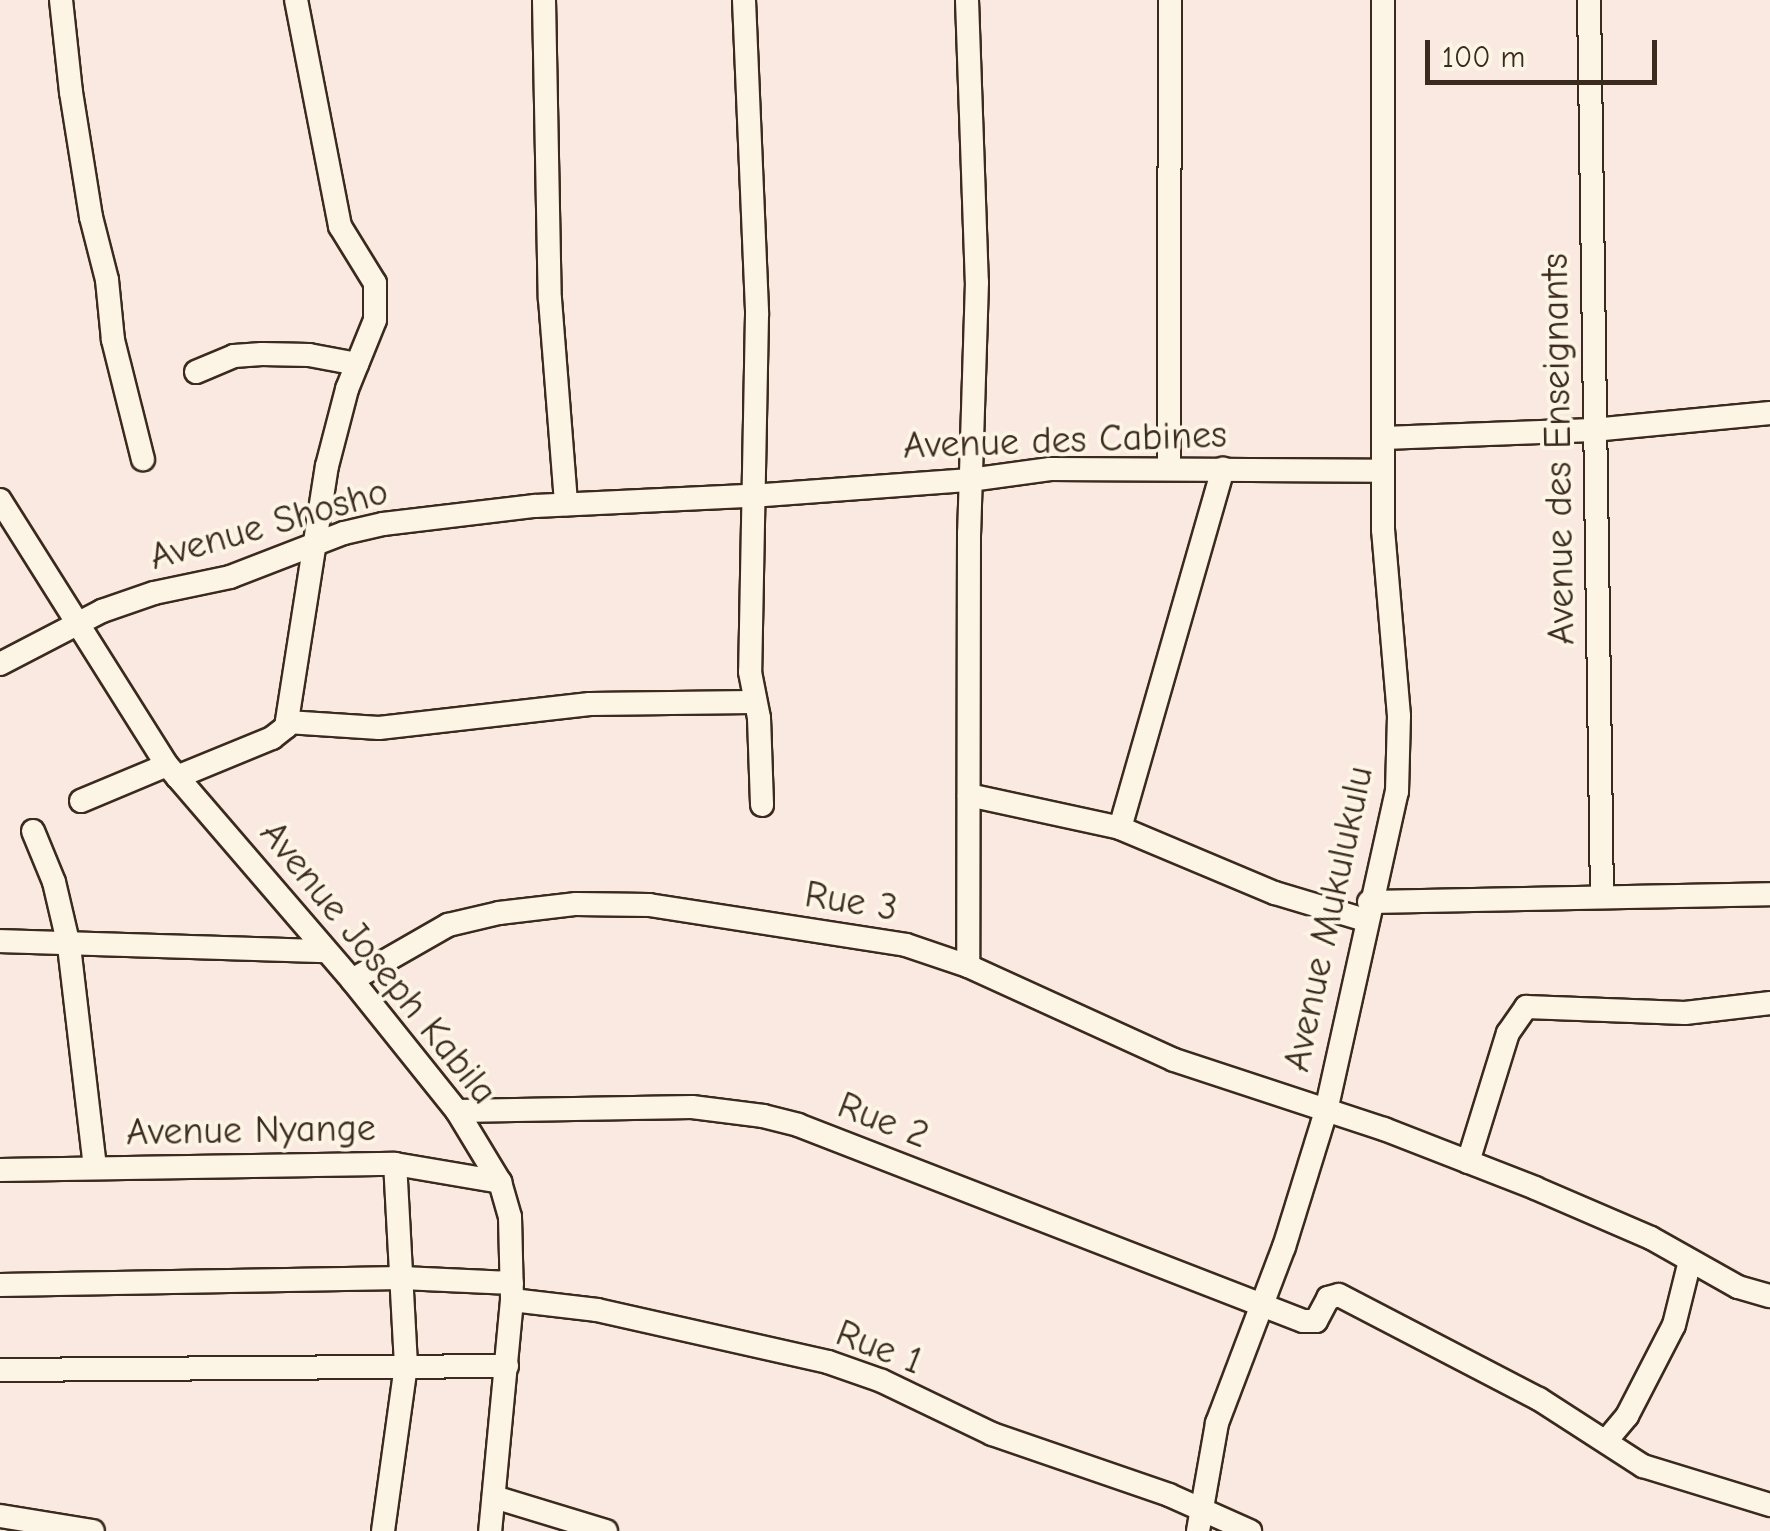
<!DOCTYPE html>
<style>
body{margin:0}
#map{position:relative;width:1770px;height:1531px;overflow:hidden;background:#f9e9e0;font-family:"Comic Neue",sans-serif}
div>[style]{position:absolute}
.roads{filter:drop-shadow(2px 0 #3b2a1e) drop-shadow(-2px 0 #3b2a1e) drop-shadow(0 2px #3b2a1e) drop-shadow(0 -2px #3b2a1e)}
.minor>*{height:22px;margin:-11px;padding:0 11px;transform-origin:11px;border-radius:11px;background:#fcf5e5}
span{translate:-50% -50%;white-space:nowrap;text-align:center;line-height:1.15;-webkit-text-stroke:8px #fcf5e5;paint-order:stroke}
.street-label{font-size:38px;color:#3b2a1e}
.scale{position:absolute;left:1425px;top:40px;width:232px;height:45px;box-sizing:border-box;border:5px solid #3b2a1e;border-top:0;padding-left:12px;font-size:30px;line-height:35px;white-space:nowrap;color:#3b2a1e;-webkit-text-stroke:8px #fcf5e5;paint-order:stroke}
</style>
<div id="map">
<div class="roads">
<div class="minor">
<i style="left:61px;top:0;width:93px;rotate:83.8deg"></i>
<i style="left:71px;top:92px;width:127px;rotate:80.9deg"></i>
<i style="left:91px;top:217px;width:65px;rotate:75.7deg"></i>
<i style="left:107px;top:280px;width:60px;rotate:84.3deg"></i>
<i style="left:113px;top:340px;width:123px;rotate:75.9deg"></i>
<i style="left:544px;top:0;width:299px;rotate:88.9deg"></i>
<i style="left:550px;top:299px;width:206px;rotate:85.5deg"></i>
<i style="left:744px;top:0;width:315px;rotate:87.6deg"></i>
<i style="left:757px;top:315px;width:357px;rotate:91.1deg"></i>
<i style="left:750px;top:672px;width:47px;rotate:78.9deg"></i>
<i style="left:759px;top:718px;width:87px;rotate:88deg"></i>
<i style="left:967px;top:0;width:282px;rotate:88deg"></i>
<i style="left:977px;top:282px;width:251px;rotate:91.8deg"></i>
<i style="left:969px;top:533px;width:433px;rotate:90.1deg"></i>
<i style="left:1589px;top:0;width:897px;rotate:89.17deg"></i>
<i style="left:196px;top:372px;width:41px;rotate:-22.8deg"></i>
<i style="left:234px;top:356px;width:28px;rotate:-4deg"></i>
<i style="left:262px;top:354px;width:47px;rotate:1.2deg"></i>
<i style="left:309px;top:355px;width:49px;rotate:10.6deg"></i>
<i style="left:1384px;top:438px;width:209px;rotate:-2.2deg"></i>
<i style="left:1593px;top:430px;width:178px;rotate:-5.5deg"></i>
<i style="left:1169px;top:466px;width:466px;rotate:-89.9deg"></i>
<i style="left:0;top:500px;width:313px;rotate:57.8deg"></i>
<i style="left:167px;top:765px;width:284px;rotate:49.3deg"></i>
<i style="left:352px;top:980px;width:168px;rotate:51.3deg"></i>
<i style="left:457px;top:1111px;width:83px;rotate:58.8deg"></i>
<i style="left:500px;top:1182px;width:36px;rotate:74deg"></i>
<i style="left:510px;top:1217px;width:83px;rotate:88.6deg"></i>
<i style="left:512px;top:1300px;width:232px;rotate:95.4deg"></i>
<i style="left:0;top:664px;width:115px;rotate:-27.5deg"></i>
<i style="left:102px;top:611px;width:55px;rotate:-19.1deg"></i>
<i style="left:154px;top:593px;width:78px;rotate:-11.9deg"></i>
<i style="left:230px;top:577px;width:122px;rotate:-21.1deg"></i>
<i style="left:344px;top:533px;width:40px;rotate:-13deg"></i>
<i style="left:383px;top:524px;width:153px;rotate:-6.8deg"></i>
<i style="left:535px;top:506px;width:216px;rotate:-2.7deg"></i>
<i style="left:751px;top:496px;width:220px;rotate:-4.2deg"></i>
<i style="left:970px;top:480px;width:81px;rotate:-7.8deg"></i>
<i style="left:1050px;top:469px;width:333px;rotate:0.3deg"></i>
<i style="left:287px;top:722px;width:92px;rotate:3.7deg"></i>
<i style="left:379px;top:728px;width:212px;rotate:-6.5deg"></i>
<i style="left:590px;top:704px;width:162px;rotate:-0.7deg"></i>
<i style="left:177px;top:777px;width:103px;rotate:-22.3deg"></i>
<i style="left:272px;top:738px;width:18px;rotate:-38deg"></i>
<i style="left:286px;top:727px;width:264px;rotate:-81.1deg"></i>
<i style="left:327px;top:466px;width:80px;rotate:-75.4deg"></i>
<i style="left:347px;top:389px;width:74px;rotate:-67.9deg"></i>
<i style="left:375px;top:320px;width:37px;rotate:-90deg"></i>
<i style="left:375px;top:283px;width:67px;rotate:-121.6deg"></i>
<i style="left:340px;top:226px;width:230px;rotate:-101deg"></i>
<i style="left:969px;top:795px;width:155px;rotate:12.3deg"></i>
<i style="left:1120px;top:828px;width:168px;rotate:22.8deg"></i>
<i style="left:1275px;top:893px;width:94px;rotate:16.7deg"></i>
<i style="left:81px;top:801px;width:93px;rotate:-22.7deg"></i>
<i style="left:1120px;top:828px;width:374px;rotate:-74deg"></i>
<i style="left:33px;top:831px;width:55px;rotate:67.6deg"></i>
<i style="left:54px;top:882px;width:66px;rotate:76.8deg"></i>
<i style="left:69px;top:946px;width:223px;rotate:83.3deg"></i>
<i style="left:1369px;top:902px;width:401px;rotate:-1.1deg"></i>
<i style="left:0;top:941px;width:324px;rotate:1.8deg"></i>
<i style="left:352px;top:980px;width:111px;rotate:-29.8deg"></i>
<i style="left:448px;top:925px;width:52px;rotate:-13.2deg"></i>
<i style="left:499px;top:913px;width:78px;rotate:-6.7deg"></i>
<i style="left:576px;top:904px;width:73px;rotate:0.8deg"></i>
<i style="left:649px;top:905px;width:260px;rotate:8.8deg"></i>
<i style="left:906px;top:945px;width:65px;rotate:18.7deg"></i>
<i style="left:968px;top:966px;width:226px;rotate:24.5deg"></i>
<i style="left:1174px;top:1060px;width:221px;rotate:18.2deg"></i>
<i style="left:1384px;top:1129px;width:162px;rotate:21.3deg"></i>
<i style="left:1535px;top:1188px;width:126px;rotate:23.3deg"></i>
<i style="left:1651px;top:1238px;width:100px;rotate:29.4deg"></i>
<i style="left:1738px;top:1287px;width:33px;rotate:16deg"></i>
<i style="left:457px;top:1111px;width:235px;rotate:-1deg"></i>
<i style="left:692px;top:1107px;width:72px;rotate:7.2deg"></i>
<i style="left:763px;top:1116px;width:36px;rotate:14deg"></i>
<i style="left:798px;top:1125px;width:542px;rotate:21.21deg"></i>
<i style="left:1303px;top:1321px;width:13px"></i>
<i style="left:1316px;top:1321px;width:26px;rotate:-62deg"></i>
<i style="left:1328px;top:1298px;width:11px;rotate:-15deg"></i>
<i style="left:1339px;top:1295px;width:225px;rotate:27.5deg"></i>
<i style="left:1539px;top:1399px;width:124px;rotate:32.8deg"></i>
<i style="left:1643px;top:1466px;width:133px;rotate:17.1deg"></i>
<i style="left:1468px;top:1162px;width:135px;rotate:-72.8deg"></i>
<i style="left:1508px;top:1033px;width:32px;rotate:-55deg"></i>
<i style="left:1526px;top:1007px;width:159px;rotate:2.2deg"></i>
<i style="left:1685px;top:1013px;width:86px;rotate:-6.7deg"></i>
<i style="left:0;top:1170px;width:395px;rotate:-0.9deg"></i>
<i style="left:395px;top:1164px;width:107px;rotate:9.7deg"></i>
<i style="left:0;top:1285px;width:402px;rotate:-1deg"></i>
<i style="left:402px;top:1278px;width:110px;rotate:2.6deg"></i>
<i style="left:512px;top:1300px;width:86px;rotate:6.7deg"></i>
<i style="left:597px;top:1310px;width:237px;rotate:12.7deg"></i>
<i style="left:828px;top:1362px;width:57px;rotate:19.4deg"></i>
<i style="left:882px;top:1381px;width:122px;rotate:25.7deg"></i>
<i style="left:992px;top:1434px;width:187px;rotate:19deg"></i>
<i style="left:1169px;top:1495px;width:89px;rotate:24deg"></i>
<i style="left:0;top:1370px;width:507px;rotate:-0.45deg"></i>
<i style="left:1606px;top:1441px;width:33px;rotate:-50deg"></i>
<i style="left:1627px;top:1416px;width:102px;rotate:-62.7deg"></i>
<i style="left:1674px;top:1325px;width:66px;rotate:-76deg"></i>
<i style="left:494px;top:1497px;width:117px;rotate:16.9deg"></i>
<i style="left:0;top:1516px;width:94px;rotate:9.2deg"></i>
<i style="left:383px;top:1531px;width:168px;rotate:-82.1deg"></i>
<i style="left:406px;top:1365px;width:201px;rotate:-93.1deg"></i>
<i style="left:1198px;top:1531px;width:110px;rotate:-80deg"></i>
<i style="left:1217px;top:1423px;width:188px;rotate:-69.2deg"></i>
<i style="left:1284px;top:1247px;width:142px;rotate:-72.8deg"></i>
<i style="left:1326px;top:1111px;width:327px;rotate:-77.5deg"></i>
<i style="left:1397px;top:792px;width:76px;rotate:-88.5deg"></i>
<i style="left:1399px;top:716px;width:187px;rotate:-94.9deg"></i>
<i style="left:1383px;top:530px;width:530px;rotate:-90deg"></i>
</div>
</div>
<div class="street-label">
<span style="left:1065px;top:441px;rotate:-2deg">Avenue des Cabines</span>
<span style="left:1559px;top:449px;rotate:-91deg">Avenue des Enseignants</span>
<span style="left:269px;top:525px;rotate:-16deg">Avenue Shosho</span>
<span style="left:851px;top:902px;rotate:9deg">Rue 3</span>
<span style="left:1329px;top:919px;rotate:-78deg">Avenue Mukulukulu</span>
<span style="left:378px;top:963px;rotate:51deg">Avenue Joseph Kabila</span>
<span style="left:883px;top:1121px;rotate:21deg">Rue 2</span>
<span style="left:251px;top:1131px;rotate:-1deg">Avenue Nyange</span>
<span style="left:879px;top:1348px;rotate:21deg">Rue 1</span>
</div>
<div class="scale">100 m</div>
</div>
